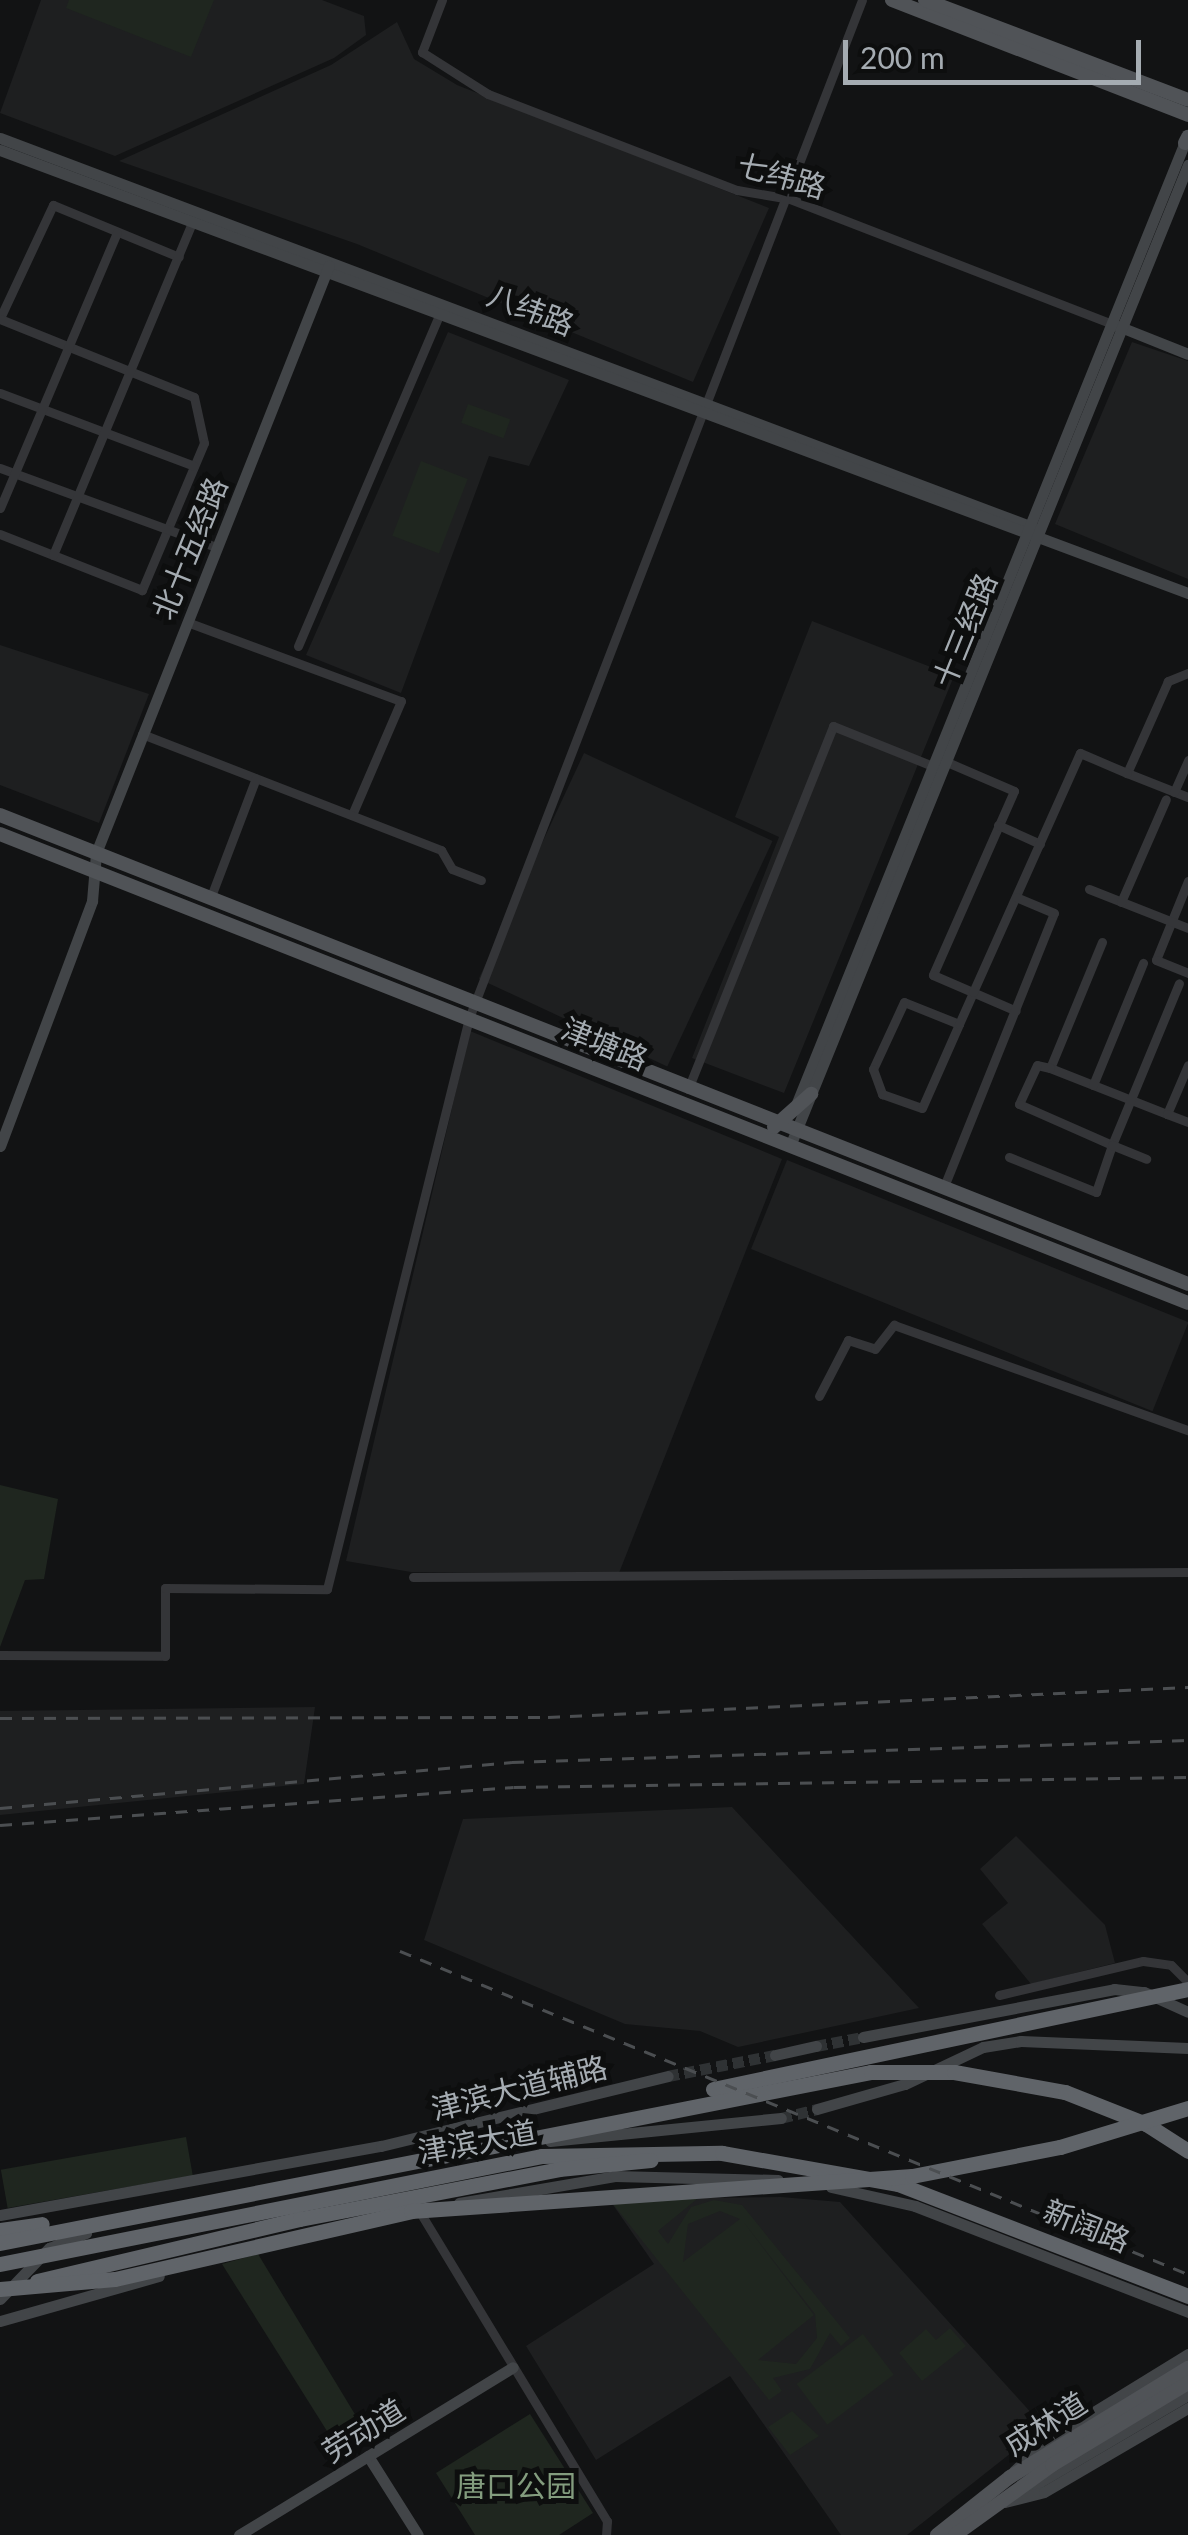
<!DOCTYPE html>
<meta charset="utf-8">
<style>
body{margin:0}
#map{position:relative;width:1188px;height:2535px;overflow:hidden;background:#121314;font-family:Lato,"Noto Sans SC",sans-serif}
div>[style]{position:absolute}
.built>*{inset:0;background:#1e1f20;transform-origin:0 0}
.green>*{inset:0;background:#1f261f;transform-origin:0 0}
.secondary-tunnel>*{height:11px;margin-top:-5.5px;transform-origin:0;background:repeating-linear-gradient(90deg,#2f3234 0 11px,transparent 0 16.5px)}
.street>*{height:9px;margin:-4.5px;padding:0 4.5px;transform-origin:4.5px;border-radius:4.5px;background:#343538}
.secondary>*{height:11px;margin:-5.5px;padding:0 5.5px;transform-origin:5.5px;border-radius:5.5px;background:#424548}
.primary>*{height:14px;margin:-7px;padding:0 7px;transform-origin:7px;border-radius:7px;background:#505357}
.highway>*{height:15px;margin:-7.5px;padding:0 7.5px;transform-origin:7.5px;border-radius:7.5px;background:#606469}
.rail>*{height:2.5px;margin-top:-1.25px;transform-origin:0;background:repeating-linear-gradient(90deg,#4b4e51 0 12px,transparent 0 22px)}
span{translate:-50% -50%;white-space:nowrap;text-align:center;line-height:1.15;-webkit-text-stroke:10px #0d0e0e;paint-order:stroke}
.street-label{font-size:30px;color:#a5acb2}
.park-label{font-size:30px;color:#839c7e}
.scale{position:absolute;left:843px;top:40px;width:298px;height:45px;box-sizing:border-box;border:5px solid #a5acb2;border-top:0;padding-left:12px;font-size:30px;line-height:35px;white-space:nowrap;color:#a5acb2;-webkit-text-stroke:8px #0d0e0e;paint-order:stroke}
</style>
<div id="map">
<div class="built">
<i style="clip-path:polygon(41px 0,322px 0,364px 16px,366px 35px,334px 58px,115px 156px,0 113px)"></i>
<i style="clip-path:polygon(397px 22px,414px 59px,457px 85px,769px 208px,693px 382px,357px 244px,119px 161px,331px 65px)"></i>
<i style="clip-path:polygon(448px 332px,569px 380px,529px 466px,489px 456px,401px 693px,306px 655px)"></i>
<i style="clip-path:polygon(1132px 342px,1188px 361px,1188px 579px,1055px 524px)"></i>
<i style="clip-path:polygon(812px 621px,954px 676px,784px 1093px,692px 1058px,779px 837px,735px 817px)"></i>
<i style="clip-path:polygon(0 645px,149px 694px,99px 823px,0 785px)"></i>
<i style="left:584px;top:753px;width:208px;height:249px;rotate:25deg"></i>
<i style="clip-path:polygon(470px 1031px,782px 1159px,619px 1573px,411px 1572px,346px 1561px)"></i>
<i style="left:787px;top:1160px;width:433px;height:96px;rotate:22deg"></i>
<i style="clip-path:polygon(315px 1707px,304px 1784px,0 1815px,0 1711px)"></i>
<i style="clip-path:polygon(732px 1807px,919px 2008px,738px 2047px,700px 2031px,625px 2024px,424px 1940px,463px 1819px)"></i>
<i style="clip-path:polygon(1016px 1836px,1105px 1925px,1115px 1963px,1031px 1984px,982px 1924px,1008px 1903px,980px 1869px)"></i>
<i style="clip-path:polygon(781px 2197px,840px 2202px,1044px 2427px,907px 2535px,841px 2535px,730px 2376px,596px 2460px,526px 2346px,654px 2264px,609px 2199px)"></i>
</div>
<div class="green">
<i style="clip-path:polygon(69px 0,214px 0,191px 57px,66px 8px)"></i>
<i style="left:468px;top:404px;width:45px;height:20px;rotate:20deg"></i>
<i style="left:421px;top:461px;width:50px;height:80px;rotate:21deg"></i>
<i style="clip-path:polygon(0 1485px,58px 1499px,44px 1579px,25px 1580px,0 1647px)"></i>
<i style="left:186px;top:2137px;width:39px;height:188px;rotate:80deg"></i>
<i style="clip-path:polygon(evenodd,609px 2199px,697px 2199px,658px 2231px,668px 2244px,691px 2207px,714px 2200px,742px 2205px,850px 2338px,841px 2346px,830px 2333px,810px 2369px,773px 2378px,782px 2391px,769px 2400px,609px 2199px,720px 2211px,740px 2219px,683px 2262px,688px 2224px,720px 2211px,609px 2199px,742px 2220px,815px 2314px,817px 2338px,796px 2364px,758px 2360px,814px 2315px,742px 2220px)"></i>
<i style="clip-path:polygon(258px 2254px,359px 2421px,332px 2439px,222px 2264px)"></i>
<i style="clip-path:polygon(950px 2328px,966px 2346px,922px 2381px,899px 2353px,926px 2329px,936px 2340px)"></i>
<i style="left:863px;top:2334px;width:51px;height:83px;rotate:53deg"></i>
<i style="clip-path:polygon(792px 2411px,819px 2436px,790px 2455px,768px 2427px)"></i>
<i style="clip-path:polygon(530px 2414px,593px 2513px,559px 2535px,475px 2535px,436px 2473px)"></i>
</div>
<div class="secondary-tunnel">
<i style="left:816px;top:2046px;width:48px;rotate:-10.8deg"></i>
<i style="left:668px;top:2076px;width:109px;rotate:-11.1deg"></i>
<i style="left:781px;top:2118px;width:37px;rotate:-14deg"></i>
</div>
<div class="street">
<i style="left:442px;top:0;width:56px;rotate:111deg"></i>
<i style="left:422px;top:52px;width:78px;rotate:32.5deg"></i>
<i style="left:488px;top:94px;width:267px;rotate:21.1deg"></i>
<i style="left:737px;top:190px;width:54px;rotate:9.6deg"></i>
<i style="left:790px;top:199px;width:346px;rotate:21.2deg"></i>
<i style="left:0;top:318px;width:125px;rotate:-64.9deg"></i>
<i style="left:53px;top:205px;width:136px;rotate:22.4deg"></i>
<i style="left:0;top:319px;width:209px;rotate:21.9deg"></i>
<i style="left:194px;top:397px;width:47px;rotate:77.7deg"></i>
<i style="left:204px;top:443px;width:160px;rotate:112.9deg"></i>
<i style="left:142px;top:590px;width:153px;rotate:-158.5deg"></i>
<i style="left:0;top:393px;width:207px;rotate:20.6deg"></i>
<i style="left:0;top:468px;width:230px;rotate:20.1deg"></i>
<i style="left:0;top:508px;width:299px;rotate:-67deg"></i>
<i style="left:53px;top:555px;width:362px;rotate:-67.3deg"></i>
<i style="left:187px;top:622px;width:228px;rotate:20.3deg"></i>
<i style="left:401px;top:701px;width:124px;rotate:113.3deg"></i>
<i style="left:298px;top:646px;width:362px;rotate:-66.9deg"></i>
<i style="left:1188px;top:673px;width:22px;rotate:158deg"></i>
<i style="left:1168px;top:681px;width:101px;rotate:114deg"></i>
<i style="left:1127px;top:773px;width:66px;rotate:21.5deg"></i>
<i style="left:142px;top:734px;width:321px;rotate:21.2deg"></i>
<i style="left:441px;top:850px;width:22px;rotate:60deg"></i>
<i style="left:452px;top:869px;width:31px;rotate:21deg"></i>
<i style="left:947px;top:762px;width:73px;rotate:23.4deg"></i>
<i style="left:1014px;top:791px;width:201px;rotate:113.8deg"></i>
<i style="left:933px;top:975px;width:90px;rotate:23.4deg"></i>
<i style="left:1174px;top:792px;width:35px;rotate:-66deg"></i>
<i style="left:998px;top:825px;width:46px;rotate:24.3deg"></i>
<i style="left:1188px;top:881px;width:85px;rotate:112.1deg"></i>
<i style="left:1156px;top:960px;width:35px;rotate:22deg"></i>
<i style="left:1089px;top:889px;width:106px;rotate:21.5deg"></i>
<i style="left:210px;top:899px;width:129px;rotate:-69.2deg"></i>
<i style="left:1121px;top:902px;width:112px;rotate:-66.4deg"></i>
<i style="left:1102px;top:942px;width:136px;rotate:112.4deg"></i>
<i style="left:1050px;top:1068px;width:126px;rotate:21.5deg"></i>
<i style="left:1167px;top:1114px;width:53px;rotate:-66.8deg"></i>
<i style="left:959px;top:1024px;width:59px;rotate:-158.2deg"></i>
<i style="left:904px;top:1002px;width:74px;rotate:114.8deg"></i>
<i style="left:873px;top:1069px;width:27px;rotate:70deg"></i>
<i style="left:882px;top:1094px;width:42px;rotate:19.3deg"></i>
<i style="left:922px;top:1108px;width:92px;rotate:-66.2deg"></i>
<i style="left:959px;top:1024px;width:35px;rotate:-66deg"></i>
<i style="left:973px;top:992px;width:262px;rotate:-65.9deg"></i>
<i style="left:1080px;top:753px;width:51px;rotate:23.1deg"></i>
<i style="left:1050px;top:1068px;width:13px;rotate:-167deg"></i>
<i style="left:1037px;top:1065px;width:43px;rotate:114.8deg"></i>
<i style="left:1019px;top:1104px;width:102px;rotate:23.8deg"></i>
<i style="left:1112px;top:1145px;width:175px;rotate:-67.5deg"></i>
<i style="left:1093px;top:1085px;width:132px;rotate:-67.7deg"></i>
<i style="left:688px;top:1089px;width:391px;rotate:-68.2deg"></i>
<i style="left:833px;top:726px;width:110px;rotate:21.9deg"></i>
<i style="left:1167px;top:1114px;width:22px;rotate:21deg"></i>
<i style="left:1009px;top:1157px;width:94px;rotate:21.9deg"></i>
<i style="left:1096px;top:1192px;width:50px;rotate:-71.2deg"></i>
<i style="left:1112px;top:1145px;width:37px;rotate:22deg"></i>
<i style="left:943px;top:1189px;width:297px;rotate:-68.1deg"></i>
<i style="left:1054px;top:913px;width:41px;rotate:-157.2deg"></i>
<i style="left:819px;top:1396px;width:63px;rotate:-62.6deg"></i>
<i style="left:848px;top:1340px;width:28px;rotate:18deg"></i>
<i style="left:875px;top:1349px;width:31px;rotate:-52deg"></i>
<i style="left:894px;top:1325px;width:312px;rotate:19.7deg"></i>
<i style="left:413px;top:1577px;width:775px;rotate:-0.37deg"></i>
<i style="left:0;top:1655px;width:165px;rotate:0.3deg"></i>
<i style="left:165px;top:1656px;width:68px;rotate:-90deg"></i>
<i style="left:165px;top:1588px;width:162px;rotate:0.4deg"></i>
<i style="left:327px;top:1589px;width:588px;rotate:-76.03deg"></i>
<i style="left:469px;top:1018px;width:1091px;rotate:-68.89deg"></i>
<i style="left:999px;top:1995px;width:148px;rotate:-13.3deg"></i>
<i style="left:1143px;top:1961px;width:28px;rotate:8deg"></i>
<i style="left:1171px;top:1965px;width:24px;rotate:45deg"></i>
<i style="left:418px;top:2209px;width:365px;rotate:58.8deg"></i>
<i style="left:607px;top:2521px;width:14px;rotate:94deg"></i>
</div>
<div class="secondary">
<i style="left:0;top:138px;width:1103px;rotate:20.65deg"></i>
<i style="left:1032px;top:527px;width:11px;rotate:49deg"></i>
<i style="left:0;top:150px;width:1268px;rotate:20.45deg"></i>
<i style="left:1118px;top:326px;width:75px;rotate:21.8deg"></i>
<i style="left:796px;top:1105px;width:1042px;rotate:-68.01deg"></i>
<i style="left:0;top:1146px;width:262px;rotate:-69.4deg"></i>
<i style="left:92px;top:901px;width:48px;rotate:-85.2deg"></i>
<i style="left:96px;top:853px;width:632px;rotate:-68.38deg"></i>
<i style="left:790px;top:1146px;width:1059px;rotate:-67.92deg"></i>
<i style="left:863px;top:2037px;width:256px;rotate:-10.8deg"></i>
<i style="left:1114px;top:1989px;width:30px;rotate:6deg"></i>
<i style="left:1144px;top:1992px;width:48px;rotate:24.4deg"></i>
<i style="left:775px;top:2055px;width:42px;rotate:-12.4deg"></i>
<i style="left:817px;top:2109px;width:91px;rotate:-15.9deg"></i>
<i style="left:905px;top:2084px;width:86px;rotate:-25.4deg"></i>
<i style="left:983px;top:2047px;width:38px;rotate:-9deg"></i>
<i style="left:1021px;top:2041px;width:167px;rotate:2.4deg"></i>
<i style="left:550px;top:2141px;width:232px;rotate:-5.7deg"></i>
<i style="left:831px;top:2187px;width:86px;rotate:12.7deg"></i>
<i style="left:915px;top:2206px;width:293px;rotate:21.2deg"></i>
<i style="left:459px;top:2203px;width:158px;rotate:-9.8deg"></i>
<i style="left:615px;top:2176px;width:163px;rotate:1.4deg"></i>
<i style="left:0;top:2215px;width:387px;rotate:-10.3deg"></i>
<i style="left:381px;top:2146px;width:295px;rotate:-13.7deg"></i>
<i style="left:0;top:2299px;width:71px;rotate:-46.1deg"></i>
<i style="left:49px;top:2248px;width:40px;rotate:-22deg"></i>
<i style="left:0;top:2321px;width:165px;rotate:-15.8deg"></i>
<i style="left:368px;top:2456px;width:93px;rotate:57.7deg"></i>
<i style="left:1014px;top:2471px;width:42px;rotate:-43.1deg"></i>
<i style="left:1045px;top:2442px;width:168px;rotate:-31.6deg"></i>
<i style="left:1028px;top:2489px;width:186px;rotate:-30.4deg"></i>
<i style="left:1005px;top:2502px;width:40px;rotate:-14.4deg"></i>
<i style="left:1044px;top:2492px;width:167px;rotate:-30.3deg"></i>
<i style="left:239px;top:2535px;width:321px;rotate:-31.5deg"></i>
</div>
<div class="primary">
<i style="left:892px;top:0;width:318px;rotate:21.2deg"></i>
<i style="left:925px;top:0;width:281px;rotate:20.8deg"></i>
<i style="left:1185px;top:143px;width:7px;rotate:-63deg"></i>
<i style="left:0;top:815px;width:1277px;rotate:21.54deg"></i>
<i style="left:0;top:834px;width:1277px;rotate:21.54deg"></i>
<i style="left:774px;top:1127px;width:50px;rotate:-41.7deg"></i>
<i style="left:937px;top:2535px;width:93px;rotate:-38.5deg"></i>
<i style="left:1010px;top:2477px;width:209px;rotate:-31.5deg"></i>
<i style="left:955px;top:2535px;width:120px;rotate:-35.8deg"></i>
<i style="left:1052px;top:2465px;width:159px;rotate:-31.1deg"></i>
</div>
<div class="highway">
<i style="left:713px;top:2089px;width:485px;rotate:-11.9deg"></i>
<i style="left:0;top:2230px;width:42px;rotate:-8.1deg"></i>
<i style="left:0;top:2243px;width:888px;rotate:-11.11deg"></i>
<i style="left:871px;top:2072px;width:83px"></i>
<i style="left:954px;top:2072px;width:113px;rotate:10.2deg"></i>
<i style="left:1065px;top:2092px;width:87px;rotate:21.6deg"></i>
<i style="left:1146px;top:2124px;width:50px;rotate:32.7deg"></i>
<i style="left:0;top:2264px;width:553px;rotate:-11.27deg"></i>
<i style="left:542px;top:2156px;width:180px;rotate:-1deg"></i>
<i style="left:722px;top:2153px;width:179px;rotate:10deg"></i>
<i style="left:898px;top:2184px;width:311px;rotate:21.1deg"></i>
<i style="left:37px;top:2281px;width:270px;rotate:-13.3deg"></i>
<i style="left:300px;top:2219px;width:264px;rotate:-10.9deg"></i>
<i style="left:559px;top:2169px;width:92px;rotate:-5.6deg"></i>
<i style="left:0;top:2289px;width:115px;rotate:-5deg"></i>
<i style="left:115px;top:2279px;width:304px;rotate:-12.9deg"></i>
<i style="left:411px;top:2211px;width:502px;rotate:-4deg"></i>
<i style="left:912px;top:2176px;width:151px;rotate:-11.1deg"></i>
<i style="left:1060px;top:2147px;width:134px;rotate:-16.9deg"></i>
</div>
<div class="rail">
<i style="left:0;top:1718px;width:548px;rotate:-0.1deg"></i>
<i style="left:548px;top:1717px;width:641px;rotate:-2.68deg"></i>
<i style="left:0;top:1808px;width:514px;rotate:-5.13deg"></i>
<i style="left:512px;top:1762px;width:676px;rotate:-1.86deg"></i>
<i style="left:0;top:1825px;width:515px;rotate:-4.23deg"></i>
<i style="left:514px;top:1787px;width:674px;rotate:-0.85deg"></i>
<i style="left:400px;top:1951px;width:852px;rotate:22.29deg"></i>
</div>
<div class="street-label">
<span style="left:782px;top:175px;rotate:16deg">七纬路</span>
<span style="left:531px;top:309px;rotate:21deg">八纬路</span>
<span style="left:189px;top:548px;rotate:-68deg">北十五经路</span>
<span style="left:964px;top:630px;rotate:-68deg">十三经路</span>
<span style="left:605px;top:1043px;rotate:22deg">津塘路</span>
<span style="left:519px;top:2087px;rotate:-14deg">津滨大道辅路</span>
<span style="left:477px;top:2141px;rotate:-10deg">津滨大道</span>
<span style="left:1087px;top:2225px;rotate:22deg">新阔路</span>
<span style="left:1045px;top:2423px;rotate:-32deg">成林道</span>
<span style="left:363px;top:2430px;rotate:-32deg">劳动道</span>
</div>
<div class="park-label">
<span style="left:516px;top:2485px">唐口公园</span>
</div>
<div class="scale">200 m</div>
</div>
